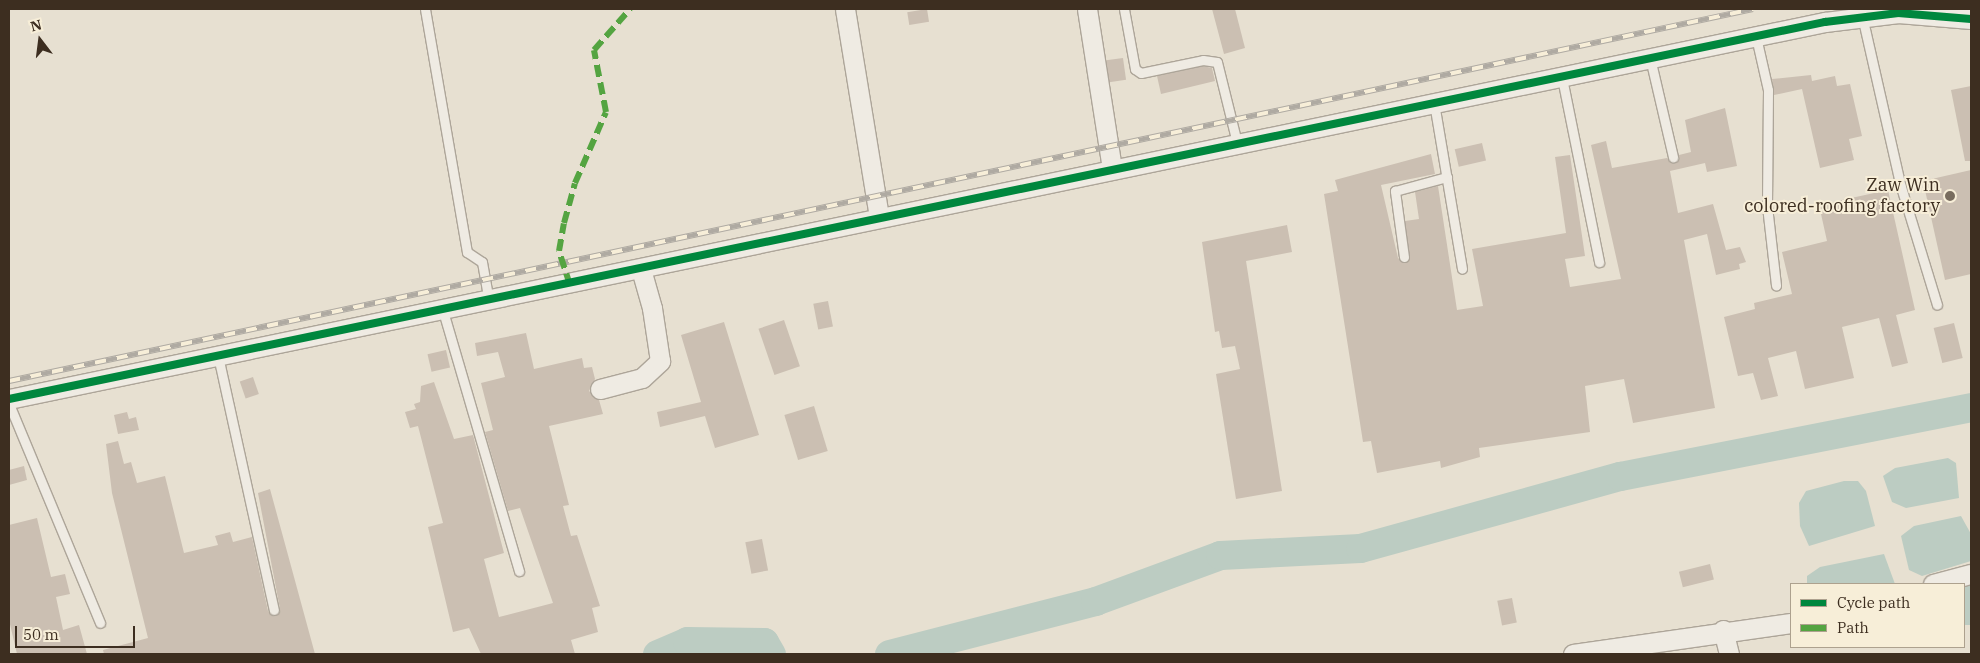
<!DOCTYPE html>
<style>
body{margin:0}
#map{position:relative;width:1980px;height:663px;overflow:hidden;background:#e7e0d1;font-family:"IBM Plex Serif",serif}
div>[style]{position:absolute}
.water>*{inset:0;background:#bcccc2;transform-origin:0 0}
.river>*{height:29px;margin:-14.5px;padding:0 14.5px;transform-origin:14.5px;border-radius:14.5px;background:#bcccc2}
.building>*{inset:0;background:#cbbfb2;transform-origin:0 0}
.roads{filter:drop-shadow(1px 0 #ada599) drop-shadow(-1px 0 #ada599) drop-shadow(0 1px #ada599) drop-shadow(0 -1px #ada599)}
.service>*{height:9px;margin:-4.5px;padding:0 4.5px;transform-origin:4.5px;border-radius:4.5px;background:#efebe3}
.minor>*{height:19px;margin:-9.5px;padding:0 9.5px;transform-origin:9.5px;border-radius:9.5px;background:#efebe3}
.rail>*{height:5.5px;margin-top:-2.75px;transform-origin:0;background:repeating-linear-gradient(90deg,#f7eed8 0 11px,#afaaa2 0 22px);box-sizing:border-box;border-block:1px solid #afaaa2}
.quiet>*{height:6px;margin-top:-3px;transform-origin:0;background:repeating-linear-gradient(90deg,#54a441 0 12px,transparent 0 18px)}
.cycleway>*{height:8px;margin:-4px;padding:0 4px;transform-origin:4px;border-radius:4px;background:#00873e}
.dots>*{width:14px;height:14px;translate:-50% -50%;box-sizing:border-box;border:2px solid #f7eed8;border-radius:50%}
span{translate:-50% -50%;white-space:nowrap;text-align:center;line-height:1.15;-webkit-text-stroke:4px #f7eed8;paint-order:stroke}
.poi-label{font-size:18px;color:#3d2e20}
.right{translate:-100% -50%;text-align:right}
.frame{position:absolute;inset:0;border:10px solid #3d2e20;pointer-events:none}
.legend{position:absolute;left:1790px;top:583px;width:175px;height:65px;box-sizing:border-box;background:#f7eed8;border:1px solid #ada18e;margin:0;padding:6px 9px;list-style:none;font-size:15px;color:#3d2e20}
.legend li{display:flex;align-items:center;gap:10px;height:25px}
.legend b{width:25px;border:1px solid #ada18e}
.north{position:absolute;left:15px;top:15px;width:50px;height:50px;-webkit-text-stroke:4px #f7eed8;paint-order:stroke;rotate:345deg;font-size:14px;font-weight:700;line-height:20px;text-align:center;color:#3d2e20}
.north::after{content:'';display:block;margin:auto;width:18px;height:22px;background:#3d2e20;clip-path:polygon(50% 0,100% 100%,50% 72%,0 100%)}
.scale{position:absolute;left:15px;top:626px;width:120px;height:22px;box-sizing:border-box;border:2px solid #3d2e20;border-top:0;padding-left:6px;font-size:15px;line-height:18px;white-space:nowrap;color:#3d2e20;-webkit-text-stroke:4px #f7eed8;paint-order:stroke}
</style>
<div id="map">
<div class="water">
<i style="clip-path:polygon(1948px 458px,1956px 463px,1959px 498px,1906px 508px,1892px 502px,1883px 476px,1895px 468px)"></i>
<i style="clip-path:polygon(1844px 481px,1858px 481px,1866px 491px,1875px 526px,1809px 546px,1800px 526px,1799px 503px,1806px 491px)"></i>
<i style="clip-path:polygon(1961px 516px,1971px 534px,1971px 561px,1922px 576px,1909px 570px,1901px 536px,1914px 526px)"></i>
<i style="clip-path:polygon(1884px 554px,1895px 584px,1807px 584px,1807px 576px,1820px 567px)"></i>
<i style="left:1971px;top:585px;width:40px;height:7px;rotate:90deg"></i>
</div>
<div class="river">
<i style="left:657px;top:654px;width:33px;rotate:-23deg"></i>
<i style="left:687px;top:641px;width:77px;rotate:0.7deg"></i>
<i style="left:764px;top:642px;width:14px;rotate:60deg"></i>
<i style="left:889px;top:654px;width:213px;rotate:-14.4deg"></i>
<i style="left:1095px;top:601px;width:133px;rotate:-20.2deg"></i>
<i style="left:1220px;top:555px;width:140px;rotate:-2.9deg"></i>
<i style="left:1360px;top:548px;width:270px;rotate:-15.5deg"></i>
<i style="left:1620px;top:476px;width:358px;rotate:-11.1deg"></i>
</div>
<div class="building">
<i style="left:927px;top:9px;width:13px;height:20px;rotate:81deg"></i>
<i style="clip-path:polygon(1212px 9px,1235px 9px,1245px 48px,1224px 54px)"></i>
<i style="left:1123px;top:58px;width:22px;height:17px;rotate:82deg"></i>
<i style="clip-path:polygon(1203px 66px,1212px 68px,1215px 81px,1161px 94px,1157px 76px)"></i>
<i style="clip-path:polygon(1811px 75px,1812px 81px,1835px 76px,1837px 86px,1850px 84px,1862px 136px,1849px 139px,1854px 160px,1820px 168px,1802px 89px,1774px 95px,1772px 79px)"></i>
<i style="clip-path:polygon(1971px 86px,1971px 161px,1965px 161px,1951px 90px)"></i>
<i style="clip-path:polygon(1725px 108px,1737px 166px,1707px 172px,1705px 163px,1670px 171px,1678px 213px,1713px 204px,1726px 250px,1740px 247px,1746px 262px,1739px 264px,1740px 269px,1716px 275px,1707px 234px,1684px 240px,1715px 408px,1633px 423px,1624px 379px,1585px 386px,1590px 432px,1479px 448px,1480px 457px,1441px 468px,1440px 461px,1377px 473px,1371px 441px,1363px 442px,1324px 194px,1338px 191px,1335px 180px,1431px 154px,1435px 174px,1381px 185px,1398px 258px,1404px 263px,1410px 259px,1405px 221px,1419px 219px,1415px 192px,1438px 186px,1457px 310px,1483px 306px,1472px 249px,1566px 233px,1555px 157px,1570px 155px,1585px 256px,1565px 259px,1570px 287px,1621px 279px,1591px 145px,1606px 141px,1612px 168px,1667px 158px,1675px 163px,1679px 155px,1691px 152px,1685px 120px)"></i>
<i style="left:1482px;top:143px;width:18px;height:28px;rotate:77deg"></i>
<i style="clip-path:polygon(1971px 170px,1971px 274px,1945px 280px,1923px 181px)"></i>
<i style="clip-path:polygon(1888px 190px,1915px 310px,1896px 315px,1908px 363px,1892px 367px,1879px 318px,1842px 327px,1854px 378px,1805px 389px,1796px 351px,1768px 358px,1778px 396px,1761px 400px,1753px 373px,1738px 376px,1724px 317px,1755px 309px,1754px 303px,1792px 294px,1782px 252px,1827px 241px,1819px 205px)"></i>
<i style="clip-path:polygon(1287px 225px,1292px 252px,1246px 261px,1282px 491px,1236px 499px,1216px 374px,1240px 369px,1235px 346px,1222px 348px,1219px 331px,1215px 332px,1202px 242px)"></i>
<i style="left:828px;top:301px;width:26px;height:15px;rotate:79deg"></i>
<i style="left:784px;top:320px;width:49px;height:27px;rotate:71deg"></i>
<i style="clip-path:polygon(724px 322px,759px 435px,715px 448px,705px 416px,660px 427px,657px 412px,701px 402px,681px 335px)"></i>
<i style="left:1954px;top:323px;width:36px;height:21px;rotate:76deg"></i>
<i style="clip-path:polygon(526px 333px,534px 369px,582px 358px,584px 368px,592px 367px,595px 379px,589px 391px,599px 400px,603px 414px,549px 426px,569px 505px,563px 506px,571px 536px,577px 535px,600px 606px,592px 608px,598px 632px,571px 640px,575px 654px,481px 654px,469px 628px,453px 632px,428px 527px,443px 523px,418px 426px,410px 428px,405px 412px,416px 409px,414px 404px,420px 402px,421px 386px,434px 382px,454px 439px,473px 435px,504px 553px,484px 559px,499px 617px,553px 603px,520px 508px,508px 511px,485px 432px,493px 430px,481px 383px,505px 377px,498px 352px,477px 356px,475px 343px)"></i>
<i style="left:446px;top:350px;width:18px;height:19px;rotate:77deg"></i>
<i style="left:253px;top:377px;width:18px;height:14px;rotate:71deg"></i>
<i style="left:814px;top:406px;width:47px;height:31px;rotate:73deg"></i>
<i style="clip-path:polygon(127px 412px,129px 419px,136px 417px,139px 430px,118px 434px,114px 415px)"></i>
<i style="clip-path:polygon(118px 441px,124px 464px,131px 462px,137px 483px,165px 476px,184px 553px,218px 545px,215px 536px,230px 532px,233px 542px,252px 537px,268px 611px,275px 616px,280px 609px,258px 493px,270px 489px,315px 654px,104px 654px,103px 650px,148px 638px,112px 493px,106px 444px)"></i>
<i style="clip-path:polygon(24px 466px,27px 480px,9px 485px,9px 470px)"></i>
<i style="clip-path:polygon(37px 518px,51px 577px,65px 574px,70px 594px,56px 597px,63px 630px,79px 625px,87px 654px,17px 654px,9px 620px,9px 525px)"></i>
<i style="left:762px;top:539px;width:32px;height:17px;rotate:79deg"></i>
<i style="left:1710px;top:564px;width:16px;height:32px;rotate:76deg"></i>
<i style="left:1512px;top:598px;width:25px;height:15px;rotate:79deg"></i>
</div>
<div class="roads">
<div class="service">
<i style="left:425px;top:9px;width:247px;rotate:80.2deg"></i>
<i style="left:467px;top:252px;width:18px;rotate:34deg"></i>
<i style="left:482px;top:262px;width:40px;rotate:80deg"></i>
<i style="left:1124px;top:9px;width:61px;rotate:79.6deg"></i>
<i style="left:1135px;top:69px;width:7px;rotate:34deg"></i>
<i style="left:1141px;top:73px;width:63px;rotate:-11.8deg"></i>
<i style="left:1203px;top:60px;width:14px;rotate:8deg"></i>
<i style="left:1217px;top:62px;width:83px;rotate:76.1deg"></i>
<i style="left:1862px;top:16px;width:175px;rotate:77.2deg"></i>
<i style="left:1901px;top:187px;width:123px;rotate:73deg"></i>
<i style="left:1756px;top:37px;width:54px;rotate:77.2deg"></i>
<i style="left:1768px;top:90px;width:116px;rotate:90.5deg"></i>
<i style="left:1767px;top:206px;width:80px;rotate:83.5deg"></i>
<i style="left:1650px;top:58px;width:102px;rotate:76.9deg"></i>
<i style="left:1562px;top:78px;width:188px;rotate:78.6deg"></i>
<i style="left:1434px;top:103px;width:168px;rotate:80.4deg"></i>
<i style="left:1404px;top:257px;width:67px;rotate:-97.8deg"></i>
<i style="left:1395px;top:191px;width:54px;rotate:-15.1deg"></i>
<i style="left:443px;top:311px;width:271px;rotate:73.7deg"></i>
<i style="left:218px;top:356px;width:260px;rotate:77.6deg"></i>
<i style="left:9px;top:404px;width:237px;rotate:67.4deg"></i>
</div>
<div class="minor">
<i style="left:845px;top:9px;width:211px;rotate:80.7deg"></i>
<i style="left:1087px;top:9px;width:162px;rotate:81.1deg"></i>
<i style="left:600px;top:389px;width:43px;rotate:-14.7deg"></i>
<i style="left:642px;top:378px;width:25px;rotate:-43deg"></i>
<i style="left:660px;top:361px;width:54px;rotate:-98.6deg"></i>
<i style="left:652px;top:308px;width:41px;rotate:-105.8deg"></i>
<i style="left:9px;top:399px;width:1855px;rotate:-11.73deg"></i>
<i style="left:1825px;top:22px;width:74px;rotate:-7deg"></i>
<i style="left:1898px;top:13px;width:73px;rotate:4.7deg"></i>
<i style="left:1933px;top:584px;width:39px;rotate:-15deg"></i>
<i style="left:1723px;top:630px;width:25px;rotate:76deg"></i>
<i style="left:1573px;top:654px;width:220px;rotate:-8.1deg"></i>
</div>
</div>
<div class="rail">
<i style="left:9px;top:381px;width:1783px;rotate:-12.04deg"></i>
</div>
<div class="quiet">
<i style="left:570px;top:285px;width:36px;rotate:-108deg"></i>
<i style="left:559px;top:251px;width:28px;rotate:-80deg"></i>
<i style="left:564px;top:223px;width:41px;rotate:-74.6deg"></i>
<i style="left:575px;top:183px;width:77px;rotate:-66.4deg"></i>
<i style="left:606px;top:112px;width:63px;rotate:-101deg"></i>
<i style="left:594px;top:50px;width:55px;rotate:-48.7deg"></i>
</div>
<div class="cycleway">
<i style="left:9px;top:399px;width:1855px;rotate:-11.73deg"></i>
<i style="left:1825px;top:22px;width:74px;rotate:-7deg"></i>
<i style="left:1898px;top:13px;width:73px;rotate:4.7deg"></i>
</div>
<div class="dots">
<i style="left:1950px;top:196px;background:#786c5e"></i>
</div>
<div class="poi-label">
<span class="right" style="left:1940px;top:196px">Zaw Win<br>colored-roofing factory</span>
</div>
<div class="frame"></div>
<ul class="legend">
<li><b style="height:6px;background:#00873e"></b>Cycle path</li>
<li><b style="height:6px;background:#54a441"></b>Path</li>
</ul>
<div class="north">N</div>
<div class="scale">50 m</div>
</div>
